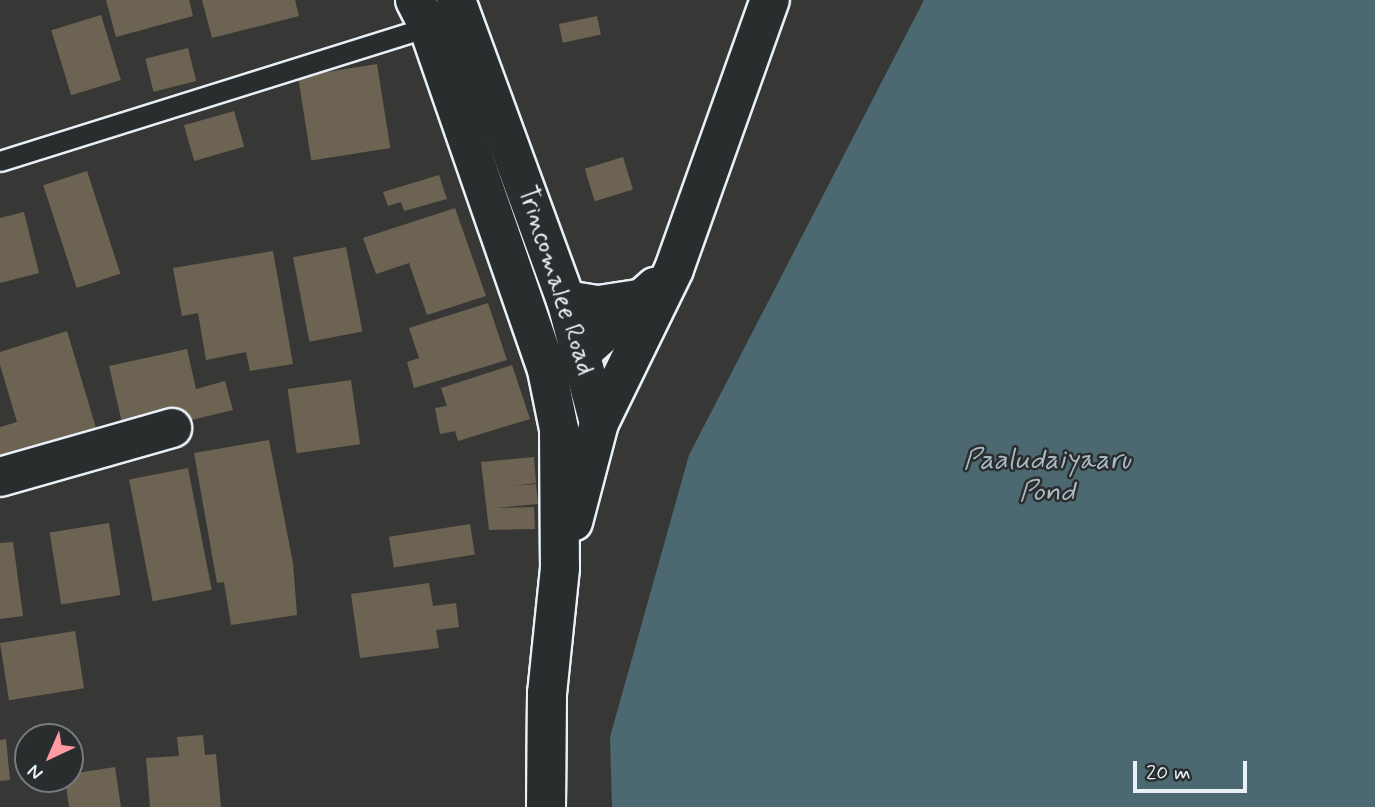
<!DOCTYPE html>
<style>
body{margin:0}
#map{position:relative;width:1375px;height:807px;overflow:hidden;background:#373835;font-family:Mynerve,sans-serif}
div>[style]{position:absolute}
.water>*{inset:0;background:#4c6870}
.building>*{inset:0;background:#6c6353;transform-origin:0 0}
.roads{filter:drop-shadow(2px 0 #e8f1f8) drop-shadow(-2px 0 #e8f1f8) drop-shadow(0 2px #e8f1f8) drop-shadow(0 -2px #e8f1f8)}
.lane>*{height:19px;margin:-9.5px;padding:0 9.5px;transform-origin:9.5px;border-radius:9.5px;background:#2a2d2e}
.street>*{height:38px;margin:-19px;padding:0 19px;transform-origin:19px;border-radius:19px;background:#2a2d2e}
.secondary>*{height:38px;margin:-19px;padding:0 19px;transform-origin:19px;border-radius:19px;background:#2a2d2e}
.highway>*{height:38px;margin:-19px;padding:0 19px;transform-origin:19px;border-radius:19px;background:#2a2d2e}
span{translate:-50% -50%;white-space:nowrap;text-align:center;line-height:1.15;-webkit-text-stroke:5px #2a2d2e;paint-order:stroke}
.street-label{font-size:26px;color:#e8f1f8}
.water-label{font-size:28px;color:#aabac2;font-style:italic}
.north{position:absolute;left:14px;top:723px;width:70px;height:70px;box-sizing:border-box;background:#2a2d2e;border:2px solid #767b7f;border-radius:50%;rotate:224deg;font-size:19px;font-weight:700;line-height:28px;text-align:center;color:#e8f1f8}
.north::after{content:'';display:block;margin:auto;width:24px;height:32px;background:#ff9aa2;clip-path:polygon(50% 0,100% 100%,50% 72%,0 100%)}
.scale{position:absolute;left:1133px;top:761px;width:114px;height:32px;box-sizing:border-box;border:4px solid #e8f1f8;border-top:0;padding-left:9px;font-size:21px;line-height:24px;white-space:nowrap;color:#e8f1f8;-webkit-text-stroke:5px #2a2d2e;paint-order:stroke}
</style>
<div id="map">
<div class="water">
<i style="clip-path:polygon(924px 0,1375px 0,1375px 807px,612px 807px,610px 737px,689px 455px)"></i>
</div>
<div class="building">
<i style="clip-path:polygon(106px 0,189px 0,193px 16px,116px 37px)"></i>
<i style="clip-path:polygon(202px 0,295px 0,299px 16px,212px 38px)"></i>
<i style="left:101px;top:15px;width:68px;height:52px;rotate:73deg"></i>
<i style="left:597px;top:16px;width:19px;height:39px;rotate:78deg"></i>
<i style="left:188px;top:48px;width:34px;height:44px;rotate:76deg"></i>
<i style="left:377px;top:64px;width:85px;height:80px;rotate:81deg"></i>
<i style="left:234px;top:111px;width:37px;height:52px;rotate:74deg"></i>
<i style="left:623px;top:157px;width:34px;height:40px;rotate:73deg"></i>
<i style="left:87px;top:171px;width:108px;height:46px;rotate:72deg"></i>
<i style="clip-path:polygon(439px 175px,447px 199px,404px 211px,401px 202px,388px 206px,383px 192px)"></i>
<i style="clip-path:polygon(455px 208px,486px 296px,427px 315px,409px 263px,376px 274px,363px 238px)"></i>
<i style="clip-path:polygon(24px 212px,39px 273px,0 283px,0 218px)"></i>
<i style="left:346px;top:247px;width:86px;height:54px;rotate:79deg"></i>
<i style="clip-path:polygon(273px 251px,293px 364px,250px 371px,246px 352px,206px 360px,198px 313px,182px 316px,173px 268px)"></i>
<i style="clip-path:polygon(488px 303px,507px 360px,414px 388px,407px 362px,419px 358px,409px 328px)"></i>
<i style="clip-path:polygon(67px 331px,99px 438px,53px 451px,51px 441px,0 456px,0 427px,17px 422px,0 365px,0 352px)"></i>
<i style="clip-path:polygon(187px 349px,196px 389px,225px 381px,233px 410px,125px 436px,109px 366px)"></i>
<i style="clip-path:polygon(512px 365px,530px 419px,458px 441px,455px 431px,440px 434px,435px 408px,447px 406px,441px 388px)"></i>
<i style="left:351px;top:380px;width:65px;height:64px;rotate:82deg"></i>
<i style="clip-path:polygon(269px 440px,293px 563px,297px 615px,231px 625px,224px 582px,217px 583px,194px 453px)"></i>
<i style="clip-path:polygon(534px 457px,536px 483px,513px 486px,536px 484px,538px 504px,496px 508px,534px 507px,535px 529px,489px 530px,481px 462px)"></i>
<i style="left:188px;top:468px;width:124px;height:60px;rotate:79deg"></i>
<i style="left:109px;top:523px;width:73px;height:60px;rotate:81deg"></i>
<i style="left:470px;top:524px;width:31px;height:82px;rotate:81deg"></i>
<i style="clip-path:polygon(13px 542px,23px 616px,0 619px,0 543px)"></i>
<i style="clip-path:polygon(429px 583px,433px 606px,456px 603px,459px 627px,436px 630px,439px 648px,360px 658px,351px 594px)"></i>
<i style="left:75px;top:631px;width:58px;height:76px;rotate:81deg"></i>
<i style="clip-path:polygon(203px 735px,205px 755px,216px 754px,221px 807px,150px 807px,146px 758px,179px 756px,177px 737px)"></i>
<i style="clip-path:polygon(6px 739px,10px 780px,0 781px,0 740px)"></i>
<i style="clip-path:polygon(115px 767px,121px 807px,69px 807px,65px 779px,70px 779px,70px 774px)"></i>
</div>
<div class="roads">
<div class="lane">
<i style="left:0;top:161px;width:454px;rotate:-17.4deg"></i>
</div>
<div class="street">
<i style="left:0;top:477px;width:179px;rotate:-15.9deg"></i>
</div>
<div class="secondary">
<i style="left:551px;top:368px;width:32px;rotate:-26deg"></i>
<i style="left:580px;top:354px;width:101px;rotate:-41.8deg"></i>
<i style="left:599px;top:423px;width:171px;rotate:-64deg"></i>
<i style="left:674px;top:269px;width:286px;rotate:-70.4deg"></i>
</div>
<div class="highway">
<i style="left:415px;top:0;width:29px;rotate:63deg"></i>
<i style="left:428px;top:26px;width:364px;rotate:70.9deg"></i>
<i style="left:547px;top:370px;width:60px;rotate:78.5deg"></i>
<i style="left:559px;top:429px;width:139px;rotate:89.6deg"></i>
<i style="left:560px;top:568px;width:126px;rotate:95.9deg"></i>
<i style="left:547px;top:693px;width:114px;rotate:90.5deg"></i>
<i style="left:456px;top:0;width:320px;rotate:69.9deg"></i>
<i style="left:566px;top:300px;width:127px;rotate:75deg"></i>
<i style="left:599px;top:423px;width:102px;rotate:104.7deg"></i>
<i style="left:566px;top:300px;width:33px;rotate:9deg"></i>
<i style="left:599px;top:305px;width:46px;rotate:-8.8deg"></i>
</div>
</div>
<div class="street-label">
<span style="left:555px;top:281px;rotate:72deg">Trincomalee Road</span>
</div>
<div class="water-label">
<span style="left:1047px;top:477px">Paaludaiyaaru<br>Pond</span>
</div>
<div class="north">N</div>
<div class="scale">20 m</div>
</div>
